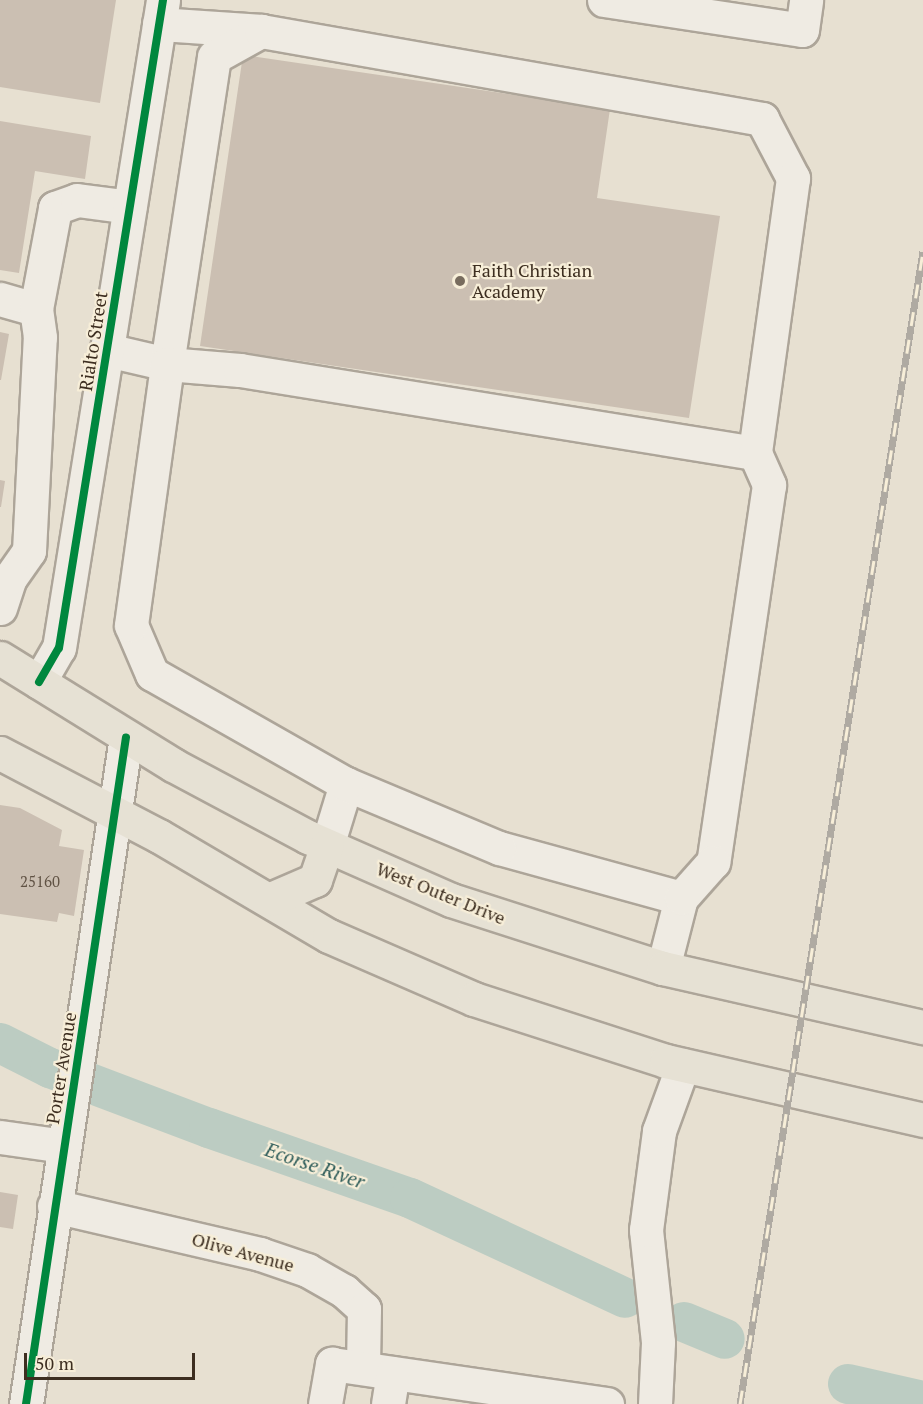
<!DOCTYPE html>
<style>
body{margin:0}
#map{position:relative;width:923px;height:1404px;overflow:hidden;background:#e7e0d1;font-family:"PT Serif",serif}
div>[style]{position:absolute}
.river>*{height:40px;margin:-20px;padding:0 20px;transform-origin:20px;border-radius:20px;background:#bcccc2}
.building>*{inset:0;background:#cbbfb2}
.roads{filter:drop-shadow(2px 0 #ada599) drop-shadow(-2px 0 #ada599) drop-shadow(0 2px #ada599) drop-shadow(0 -2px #ada599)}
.minor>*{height:33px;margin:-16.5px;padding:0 16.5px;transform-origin:16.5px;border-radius:16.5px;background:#efebe3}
.major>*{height:33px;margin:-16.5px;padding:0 16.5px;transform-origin:16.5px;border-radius:16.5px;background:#e6e1d4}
.rail>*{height:7px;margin-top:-3.5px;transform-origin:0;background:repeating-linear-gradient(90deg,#f7eed8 0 14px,#afaaa2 0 28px);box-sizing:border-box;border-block:2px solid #afaaa2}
.cycleway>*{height:8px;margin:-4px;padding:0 4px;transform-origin:4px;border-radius:4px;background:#00873e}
.dots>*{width:16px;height:16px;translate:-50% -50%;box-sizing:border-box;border:3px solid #f7eed8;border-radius:50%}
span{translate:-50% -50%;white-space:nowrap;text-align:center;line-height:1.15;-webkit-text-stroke:4.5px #f7eed8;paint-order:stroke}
.number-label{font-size:15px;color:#605244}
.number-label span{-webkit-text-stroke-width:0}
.poi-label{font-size:18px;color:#3d2e20}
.left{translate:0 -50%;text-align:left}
.street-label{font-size:18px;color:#3d2e20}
.water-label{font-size:20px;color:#2f5d5a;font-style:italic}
.scale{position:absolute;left:24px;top:1353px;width:171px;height:27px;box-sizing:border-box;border:3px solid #3d2e20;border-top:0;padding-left:8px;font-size:18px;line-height:21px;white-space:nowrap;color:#3d2e20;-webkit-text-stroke:4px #f7eed8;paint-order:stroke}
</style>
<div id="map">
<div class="river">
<i style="left:0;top:1043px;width:56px;rotate:26.6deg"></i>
<i style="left:50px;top:1068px;width:170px;rotate:20.7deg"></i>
<i style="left:209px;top:1128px;width:213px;rotate:19.2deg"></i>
<i style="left:410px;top:1198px;width:237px;rotate:24.9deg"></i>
<i style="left:684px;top:1322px;width:44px;rotate:22.5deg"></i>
<i style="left:848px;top:1384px;width:77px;rotate:12.8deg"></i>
</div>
<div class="building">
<i style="clip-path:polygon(0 0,116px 0,100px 103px,0 87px)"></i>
<i style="clip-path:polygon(243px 55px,610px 109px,597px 198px,720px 216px,689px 418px,200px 346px)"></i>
<i style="clip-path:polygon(0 121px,91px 136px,85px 179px,35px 171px,19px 273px,0 270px)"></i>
<i style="clip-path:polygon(0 332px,9px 334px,1px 380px,0 380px)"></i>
<i style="clip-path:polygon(0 480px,5px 481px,1px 507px,0 507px)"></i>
<i style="clip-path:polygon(0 805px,20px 808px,62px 830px,59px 846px,84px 850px,74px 916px,59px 913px,57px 922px,0 914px)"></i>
<i style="clip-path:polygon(0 1192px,18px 1195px,13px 1229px,0 1227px)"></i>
</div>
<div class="roads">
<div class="minor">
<i style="left:604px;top:0;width:200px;rotate:8.6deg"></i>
<i style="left:802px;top:30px;width:30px;rotate:-82deg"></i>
<i style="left:159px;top:24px;width:102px;rotate:3.9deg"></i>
<i style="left:0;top:299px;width:37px;rotate:16deg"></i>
<i style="left:107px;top:350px;width:62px;rotate:13.1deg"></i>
<i style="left:167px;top:364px;width:311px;rotate:-81.3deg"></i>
<i style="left:214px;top:57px;width:54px;rotate:-29deg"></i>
<i style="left:261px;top:31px;width:509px;rotate:9.96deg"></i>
<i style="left:762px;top:119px;width:67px;rotate:62.3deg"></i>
<i style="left:793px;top:178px;width:278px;rotate:97.9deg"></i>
<i style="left:0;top:608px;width:32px;rotate:-72deg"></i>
<i style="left:10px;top:578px;width:33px;rotate:-55deg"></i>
<i style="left:29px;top:551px;width:214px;rotate:-87.1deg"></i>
<i style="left:40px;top:337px;width:28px;rotate:-98deg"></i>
<i style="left:36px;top:309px;width:103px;rotate:-79.3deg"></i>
<i style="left:55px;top:208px;width:23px;rotate:-20deg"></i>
<i style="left:77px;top:200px;width:53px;rotate:7.5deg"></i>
<i style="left:39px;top:682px;width:39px;rotate:-60deg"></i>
<i style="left:59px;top:648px;width:656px;rotate:-80.88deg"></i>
<i style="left:327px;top:846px;width:65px;rotate:-73deg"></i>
<i style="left:663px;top:968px;width:72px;rotate:-75.6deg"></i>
<i style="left:681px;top:898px;width:189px;rotate:-164.6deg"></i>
<i style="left:499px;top:848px;width:166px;rotate:-157.3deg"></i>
<i style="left:346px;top:784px;width:223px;rotate:-150.4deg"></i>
<i style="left:152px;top:674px;width:53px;rotate:-113.2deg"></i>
<i style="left:131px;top:625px;width:263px;rotate:-82.1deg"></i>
<i style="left:167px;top:364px;width:73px;rotate:4.7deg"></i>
<i style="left:240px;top:370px;width:522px;rotate:9.16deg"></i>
<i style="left:755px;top:453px;width:35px;rotate:66deg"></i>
<i style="left:769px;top:485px;width:381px;rotate:98.4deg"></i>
<i style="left:713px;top:862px;width:48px;rotate:131.6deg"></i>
<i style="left:0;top:1137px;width:65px;rotate:8deg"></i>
<i style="left:54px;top:1206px;width:212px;rotate:13.1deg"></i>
<i style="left:260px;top:1254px;width:50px;rotate:18.8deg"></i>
<i style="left:307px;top:1270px;width:43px;rotate:29.6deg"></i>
<i style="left:344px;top:1291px;width:27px;rotate:42deg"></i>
<i style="left:364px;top:1309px;width:59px;rotate:91deg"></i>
<i style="left:26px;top:1404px;width:674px;rotate:-81.47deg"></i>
<i style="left:325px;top:1404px;width:41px;rotate:-80.1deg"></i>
<i style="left:332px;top:1364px;width:278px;rotate:8.3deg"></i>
<i style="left:388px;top:1404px;width:31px;rotate:-81deg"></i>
<i style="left:655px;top:1404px;width:62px;rotate:-87.2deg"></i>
<i style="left:658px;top:1342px;width:113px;rotate:-96.1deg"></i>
<i style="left:646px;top:1230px;width:100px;rotate:-82.5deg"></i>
<i style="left:659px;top:1131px;width:70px;rotate:-70deg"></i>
</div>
<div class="major">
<i style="left:0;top:658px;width:203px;rotate:31.7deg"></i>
<i style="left:173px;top:765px;width:153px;rotate:28.1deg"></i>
<i style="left:308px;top:837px;width:156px;rotate:23.8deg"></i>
<i style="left:451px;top:900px;width:223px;rotate:17.8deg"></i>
<i style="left:663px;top:968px;width:267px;rotate:12.8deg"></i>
<i style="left:0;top:753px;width:179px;rotate:27.6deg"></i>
<i style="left:159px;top:836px;width:197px;rotate:30.5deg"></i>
<i style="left:329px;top:936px;width:158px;rotate:23.5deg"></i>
<i style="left:474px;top:999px;width:202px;rotate:17.9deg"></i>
<i style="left:666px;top:1061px;width:264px;rotate:12.9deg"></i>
<i style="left:271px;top:899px;width:48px;rotate:-23.4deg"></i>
<i style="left:315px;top:880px;width:36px;rotate:-71deg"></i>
</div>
</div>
<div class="rail">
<i style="left:740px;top:1404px;width:1167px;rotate:-80.98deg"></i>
</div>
<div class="cycleway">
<i style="left:39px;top:682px;width:39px;rotate:-60deg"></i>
<i style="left:59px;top:648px;width:656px;rotate:-80.88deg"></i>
<i style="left:26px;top:1404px;width:674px;rotate:-81.47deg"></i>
</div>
<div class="dots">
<i style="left:460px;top:281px;background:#786c5e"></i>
</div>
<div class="number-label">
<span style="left:40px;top:882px">25160</span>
</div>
<div class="poi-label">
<span class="left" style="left:472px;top:281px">Faith Christian<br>Academy</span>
</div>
<div class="street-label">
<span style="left:93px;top:341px;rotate:-81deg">Rialto Street</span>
<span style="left:441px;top:893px;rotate:22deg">West Outer Drive</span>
<span style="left:61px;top:1068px;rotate:-81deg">Porter Avenue</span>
<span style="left:243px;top:1252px;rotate:15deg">Olive Avenue</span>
</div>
<div class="water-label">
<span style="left:315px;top:1165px;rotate:19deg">Ecorse River</span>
</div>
<div class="scale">50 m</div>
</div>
